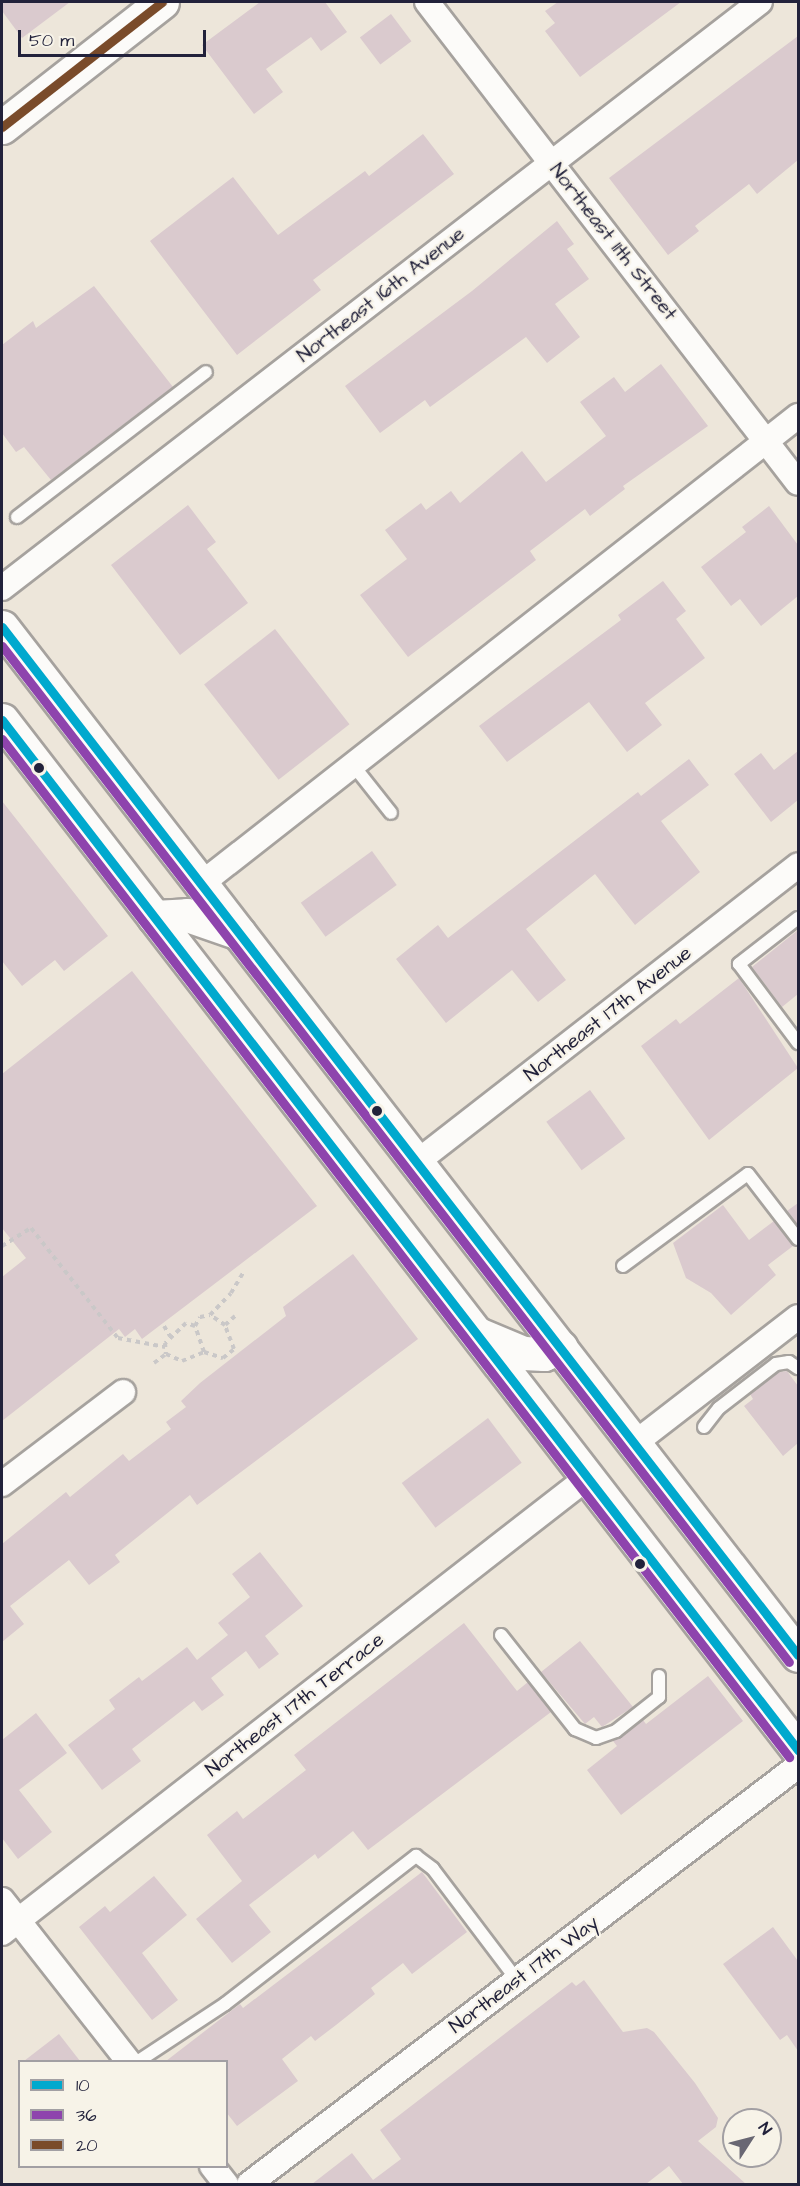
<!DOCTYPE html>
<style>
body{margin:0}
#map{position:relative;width:800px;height:2186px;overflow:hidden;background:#ede6da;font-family:"Architects Daughter",sans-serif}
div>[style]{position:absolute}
.building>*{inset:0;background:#dacace;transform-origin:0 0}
.path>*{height:4px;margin-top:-2px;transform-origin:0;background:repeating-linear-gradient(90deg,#cac8c8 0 4.5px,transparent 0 9px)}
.roads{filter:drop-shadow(2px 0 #a6a29e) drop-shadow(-2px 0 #a6a29e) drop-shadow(0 2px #a6a29e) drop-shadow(0 -2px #a6a29e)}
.lane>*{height:12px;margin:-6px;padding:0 6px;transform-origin:6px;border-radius:6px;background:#fcfbf9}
.street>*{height:24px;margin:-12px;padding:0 12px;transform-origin:12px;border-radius:12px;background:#fcfbf9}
.secondary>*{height:33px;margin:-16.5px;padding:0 16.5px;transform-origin:16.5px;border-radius:16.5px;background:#fcfbf9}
.primary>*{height:33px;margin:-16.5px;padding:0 16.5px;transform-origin:16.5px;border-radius:16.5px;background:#fcfbf9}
.bus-1>*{height:9px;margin:-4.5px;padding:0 4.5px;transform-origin:4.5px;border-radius:4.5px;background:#00a9ce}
.bus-2>*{height:9px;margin:-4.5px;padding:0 4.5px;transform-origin:4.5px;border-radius:4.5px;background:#8e44ad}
.bus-3>*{height:9px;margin:-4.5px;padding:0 4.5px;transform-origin:4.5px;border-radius:4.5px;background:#7a4b2a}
.dots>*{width:16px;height:16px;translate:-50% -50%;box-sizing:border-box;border:3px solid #f7f3e8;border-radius:50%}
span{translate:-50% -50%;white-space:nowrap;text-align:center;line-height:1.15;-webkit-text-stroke:4.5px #f7f3e8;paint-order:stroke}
.street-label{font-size:20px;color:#22223b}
.frame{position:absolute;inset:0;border:3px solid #22223b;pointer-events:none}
.legend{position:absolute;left:18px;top:2060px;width:210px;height:108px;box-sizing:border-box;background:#f7f3e8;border:2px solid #a29fa3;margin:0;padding:8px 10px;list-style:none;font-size:18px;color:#22223b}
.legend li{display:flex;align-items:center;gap:12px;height:30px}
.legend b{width:30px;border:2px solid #a29fa3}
.north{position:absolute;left:722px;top:2108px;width:60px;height:60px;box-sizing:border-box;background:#f7f3e8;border:2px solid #a29fa3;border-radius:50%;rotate:54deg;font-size:16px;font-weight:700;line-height:24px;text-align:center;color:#22223b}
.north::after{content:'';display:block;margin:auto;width:21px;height:27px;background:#696773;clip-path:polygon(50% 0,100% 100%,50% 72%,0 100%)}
.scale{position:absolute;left:18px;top:30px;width:188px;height:27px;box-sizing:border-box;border:3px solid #22223b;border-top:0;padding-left:8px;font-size:18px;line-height:21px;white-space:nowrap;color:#22223b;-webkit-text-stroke:4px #f7f3e8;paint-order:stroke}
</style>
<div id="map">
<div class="building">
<i style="clip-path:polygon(2px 2px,70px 2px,22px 38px,2px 11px)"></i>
<i style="clip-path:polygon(260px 2px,325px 2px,347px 32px,321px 51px,311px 37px,266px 69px,283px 92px,254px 114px,202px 45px)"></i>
<i style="clip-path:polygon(558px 2px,681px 2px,580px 77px,545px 31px,555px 23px,545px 11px)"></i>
<i style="left:391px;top:14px;width:34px;height:39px;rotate:53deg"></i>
<i style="clip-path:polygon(798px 36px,798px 160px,757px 194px,749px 184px,695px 226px,699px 231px,668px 255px,609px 178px)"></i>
<i style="clip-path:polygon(423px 134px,454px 174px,313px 280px,321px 290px,237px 355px,150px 241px,233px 177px,278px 235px,365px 171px,369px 176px)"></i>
<i style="clip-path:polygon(557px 221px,574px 244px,567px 249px,589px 279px,555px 304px,580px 337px,547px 363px,526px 337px,430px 407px,425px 400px,380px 433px,345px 386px,472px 291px)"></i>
<i style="clip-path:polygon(94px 286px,173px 387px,51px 480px,24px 447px,16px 452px,2px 433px,2px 345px,33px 321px,36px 328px)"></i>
<i style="clip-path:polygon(661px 364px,708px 426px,623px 486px,625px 489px,590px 516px,585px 509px,530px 551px,536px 560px,408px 657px,360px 595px,407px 559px,385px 530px,421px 503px,426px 510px,451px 491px,460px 503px,522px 451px,546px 482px,606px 436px,580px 402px,614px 377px,625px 392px)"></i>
<i style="clip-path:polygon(188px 505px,216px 542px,207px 549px,248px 603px,180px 655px,111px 565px)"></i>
<i style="clip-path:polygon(769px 506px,798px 545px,798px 596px,761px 626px,740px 599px,731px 606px,701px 567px,746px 532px,742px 527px)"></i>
<i style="clip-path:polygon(663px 581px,686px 611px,676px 619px,705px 658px,645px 703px,662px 725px,627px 752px,589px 702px,507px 762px,479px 726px,621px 620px,618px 615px)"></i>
<i style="left:275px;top:629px;width:121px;height:90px;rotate:52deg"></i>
<i style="clip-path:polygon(798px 751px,798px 800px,771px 822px,734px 774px,761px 753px,774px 770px)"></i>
<i style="clip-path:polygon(689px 759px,709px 785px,661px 821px,700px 872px,635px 925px,595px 874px,526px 929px,566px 980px,538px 1002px,512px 970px,446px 1023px,396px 959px,438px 925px,448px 938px,638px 792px,641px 796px)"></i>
<i style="clip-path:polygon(2px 801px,108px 936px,64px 971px,55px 960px,22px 986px,2px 961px)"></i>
<i style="left:372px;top:851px;width:42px;height:88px;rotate:54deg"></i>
<i style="clip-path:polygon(798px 930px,798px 994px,782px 1007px,752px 967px)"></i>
<i style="clip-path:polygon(132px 971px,317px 1206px,142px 1339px,135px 1329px,125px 1337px,119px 1329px,2px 1421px,2px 1277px,26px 1258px,2px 1228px,2px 1074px)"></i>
<i style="clip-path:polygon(739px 978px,798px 1068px,709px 1140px,641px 1046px,676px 1019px,680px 1024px)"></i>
<i style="left:590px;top:1090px;width:60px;height:54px;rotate:54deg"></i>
<i style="clip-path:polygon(798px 1203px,798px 1226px,787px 1211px)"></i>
<i style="clip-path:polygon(723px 1205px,749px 1240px,774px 1221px,793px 1246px,768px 1265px,776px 1275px,731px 1315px,711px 1293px,686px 1278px,673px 1243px)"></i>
<i style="clip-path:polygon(353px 1254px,418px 1339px,197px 1505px,190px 1495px,115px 1555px,120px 1562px,89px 1585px,69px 1560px,10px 1606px,24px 1624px,2px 1642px,2px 1544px,66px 1492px,70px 1497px,123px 1454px,129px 1461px,171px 1429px,166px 1422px,186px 1407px,181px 1401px,200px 1383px,286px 1316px,283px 1307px)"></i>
<i style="clip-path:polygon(787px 1371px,798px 1386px,798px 1443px,783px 1456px,744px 1406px,753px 1399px,750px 1394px,779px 1372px)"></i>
<i style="left:488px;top:1418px;width:56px;height:108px;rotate:53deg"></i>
<i style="clip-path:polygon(260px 1552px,303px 1606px,265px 1636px,279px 1654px,259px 1669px,246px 1651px,211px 1678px,224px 1695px,202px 1711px,194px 1701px,132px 1749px,141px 1761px,102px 1790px,68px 1745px,115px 1709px,109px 1700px,139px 1677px,142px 1681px,187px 1647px,197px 1660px,228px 1635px,218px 1623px,250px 1597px,232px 1574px)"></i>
<i style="clip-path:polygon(464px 1623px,517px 1691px,528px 1682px,551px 1712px,368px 1850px,353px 1831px,318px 1859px,315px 1854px,249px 1905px,271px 1932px,232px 1963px,196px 1919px,242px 1881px,207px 1835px,237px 1811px,243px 1819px,306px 1770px,294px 1755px)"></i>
<i style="clip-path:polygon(580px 1641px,633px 1707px,602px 1727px,594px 1717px,585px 1724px,541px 1672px)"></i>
<i style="clip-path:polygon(708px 1676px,743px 1721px,621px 1815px,587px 1770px,617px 1746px,613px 1741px,643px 1720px,646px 1724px)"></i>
<i style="clip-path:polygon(36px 1713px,67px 1753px,19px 1790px,52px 1832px,18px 1859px,2px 1838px,2px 1740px)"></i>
<i style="clip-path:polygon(422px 1872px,467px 1932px,412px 1974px,403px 1963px,371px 1988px,375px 1994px,336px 2025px,315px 2041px,311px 2036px,282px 2059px,298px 2081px,237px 2126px,226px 2112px,226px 2061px,166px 2061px,240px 2004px,243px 2008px)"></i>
<i style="clip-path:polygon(154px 1876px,187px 1915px,142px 1953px,178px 2000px,152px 2020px,79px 1927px,105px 1906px,110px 1912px)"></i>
<i style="clip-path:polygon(773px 1927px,798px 1961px,798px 2051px,787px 2035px,780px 2040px,723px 1964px)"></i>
<i style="clip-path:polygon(584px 1980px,623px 2032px,647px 2028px,654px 2032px,695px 2083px,718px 2118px,716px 2127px,698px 2141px,746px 2184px,683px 2184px,669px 2166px,646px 2184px,312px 2184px,352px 2153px,373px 2180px,401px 2159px,380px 2130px,572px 1982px,576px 1986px)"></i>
<i style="clip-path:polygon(59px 2034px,80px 2061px,24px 2061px)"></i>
</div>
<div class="path">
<i style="left:2px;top:1246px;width:34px;rotate:-32deg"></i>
<i style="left:31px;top:1228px;width:140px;rotate:51.7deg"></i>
<i style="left:118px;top:1338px;width:48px;rotate:10.8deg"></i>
<i style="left:235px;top:1316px;width:13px;rotate:138deg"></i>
<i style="left:225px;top:1325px;width:18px;rotate:-146deg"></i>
<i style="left:210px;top:1315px;width:30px;rotate:-46deg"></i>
<i style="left:231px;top:1293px;width:23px;rotate:-59deg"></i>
<i style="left:164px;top:1326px;width:12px;rotate:59deg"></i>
<i style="left:195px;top:1326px;width:10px;rotate:-61deg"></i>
<i style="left:200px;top:1317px;width:10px;rotate:-11deg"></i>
<i style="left:204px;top:1352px;width:28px;rotate:-109deg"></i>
<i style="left:195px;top:1326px;width:9px;rotate:-162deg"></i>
<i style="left:186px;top:1323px;width:29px;rotate:136deg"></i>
<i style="left:165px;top:1343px;width:11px;rotate:85deg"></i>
<i style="left:166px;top:1354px;width:17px;rotate:24deg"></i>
<i style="left:182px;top:1361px;width:24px;rotate:-22deg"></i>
<i style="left:204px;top:1352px;width:20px;rotate:18deg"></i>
<i style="left:223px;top:1358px;width:14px;rotate:-39deg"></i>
<i style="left:234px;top:1349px;width:26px;rotate:-111deg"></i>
<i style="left:154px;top:1363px;width:15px;rotate:-37deg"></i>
</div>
<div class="roads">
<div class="lane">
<i style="left:17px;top:517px;width:238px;rotate:-37.5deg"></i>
<i style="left:353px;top:765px;width:61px;rotate:51.6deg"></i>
<i style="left:798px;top:918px;width:75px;rotate:142.1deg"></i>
<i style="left:739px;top:964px;width:99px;rotate:53.2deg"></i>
<i style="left:623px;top:1266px;width:155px;rotate:-36.4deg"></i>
<i style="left:748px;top:1174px;width:82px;rotate:52.4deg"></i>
<i style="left:704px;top:1427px;width:24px;rotate:-52deg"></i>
<i style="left:719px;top:1408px;width:72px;rotate:-37.7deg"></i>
<i style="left:776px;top:1364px;width:13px;rotate:-9deg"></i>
<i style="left:789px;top:1362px;width:11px;rotate:34deg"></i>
<i style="left:501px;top:1635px;width:120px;rotate:51.8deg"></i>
<i style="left:575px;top:1729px;width:23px;rotate:23deg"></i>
<i style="left:596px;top:1738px;width:21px;rotate:-19deg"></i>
<i style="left:616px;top:1731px;width:55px;rotate:-38.3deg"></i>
<i style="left:659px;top:1697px;width:21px;rotate:-90deg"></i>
<i style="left:137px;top:2062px;width:105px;rotate:-33.4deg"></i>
<i style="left:225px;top:2004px;width:242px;rotate:-37.8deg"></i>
<i style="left:416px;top:1856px;width:21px;rotate:37deg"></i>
<i style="left:433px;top:1869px;width:139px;rotate:52.9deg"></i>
</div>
<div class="street">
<i style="left:427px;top:2px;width:607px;rotate:52.36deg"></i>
<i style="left:2px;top:588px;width:958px;rotate:-37.71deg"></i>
<i style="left:201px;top:884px;width:759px;rotate:-38.09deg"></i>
<i style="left:417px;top:1162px;width:483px;rotate:-37.9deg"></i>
<i style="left:635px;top:1443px;width:206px;rotate:-37.7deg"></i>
<i style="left:2px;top:1484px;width:152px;rotate:-37.2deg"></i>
<i style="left:2px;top:1900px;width:206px;rotate:51.9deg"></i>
<i style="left:2px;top:1933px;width:743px;rotate:-37.89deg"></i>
<i style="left:212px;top:2166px;width:23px;rotate:52deg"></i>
<i style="left:249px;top:2184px;width:690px;rotate:-37.29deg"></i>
</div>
<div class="secondary">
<i style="left:2px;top:127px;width:203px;rotate:-38deg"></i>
</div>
<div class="primary">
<i style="left:2px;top:627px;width:1300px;rotate:52.25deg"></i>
<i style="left:2px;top:720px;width:1302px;rotate:52.3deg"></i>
<i style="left:154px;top:917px;width:33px;rotate:-3deg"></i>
<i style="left:187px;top:915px;width:55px;rotate:19.1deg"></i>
<i style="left:478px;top:1334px;width:49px;rotate:22.9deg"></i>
<i style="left:523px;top:1353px;width:21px;rotate:3deg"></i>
<i style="left:544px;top:1354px;width:18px;rotate:-22deg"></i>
</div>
</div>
<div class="bus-1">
<i style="left:2px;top:627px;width:1300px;rotate:52.25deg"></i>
<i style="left:2px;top:720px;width:1302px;rotate:52.3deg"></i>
</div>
<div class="bus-2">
<i style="left:2px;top:646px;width:1285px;rotate:52.24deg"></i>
<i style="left:2px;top:739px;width:1287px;rotate:52.29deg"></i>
</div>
<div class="bus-3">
<i style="left:2px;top:127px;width:203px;rotate:-38deg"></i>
</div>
<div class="dots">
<i style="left:39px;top:768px;background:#22223b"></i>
<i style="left:377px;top:1111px;background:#22223b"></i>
<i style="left:640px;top:1564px;background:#22223b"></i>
</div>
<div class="street-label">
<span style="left:613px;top:242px;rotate:52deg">Northeast 11th Street</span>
<span style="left:381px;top:295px;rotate:-38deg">Northeast 16th Avenue</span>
<span style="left:608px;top:1014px;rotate:-38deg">Northeast 17th Avenue</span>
<span style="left:295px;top:1705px;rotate:-38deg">Northeast 17th Terrace</span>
<span style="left:524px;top:1975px;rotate:-37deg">Northeast 17th Way</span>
</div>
<div class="frame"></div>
<ul class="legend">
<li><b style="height:8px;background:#00a9ce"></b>10</li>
<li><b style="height:8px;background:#8e44ad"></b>36</li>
<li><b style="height:8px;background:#7a4b2a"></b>20</li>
</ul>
<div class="north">N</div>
<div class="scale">50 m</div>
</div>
